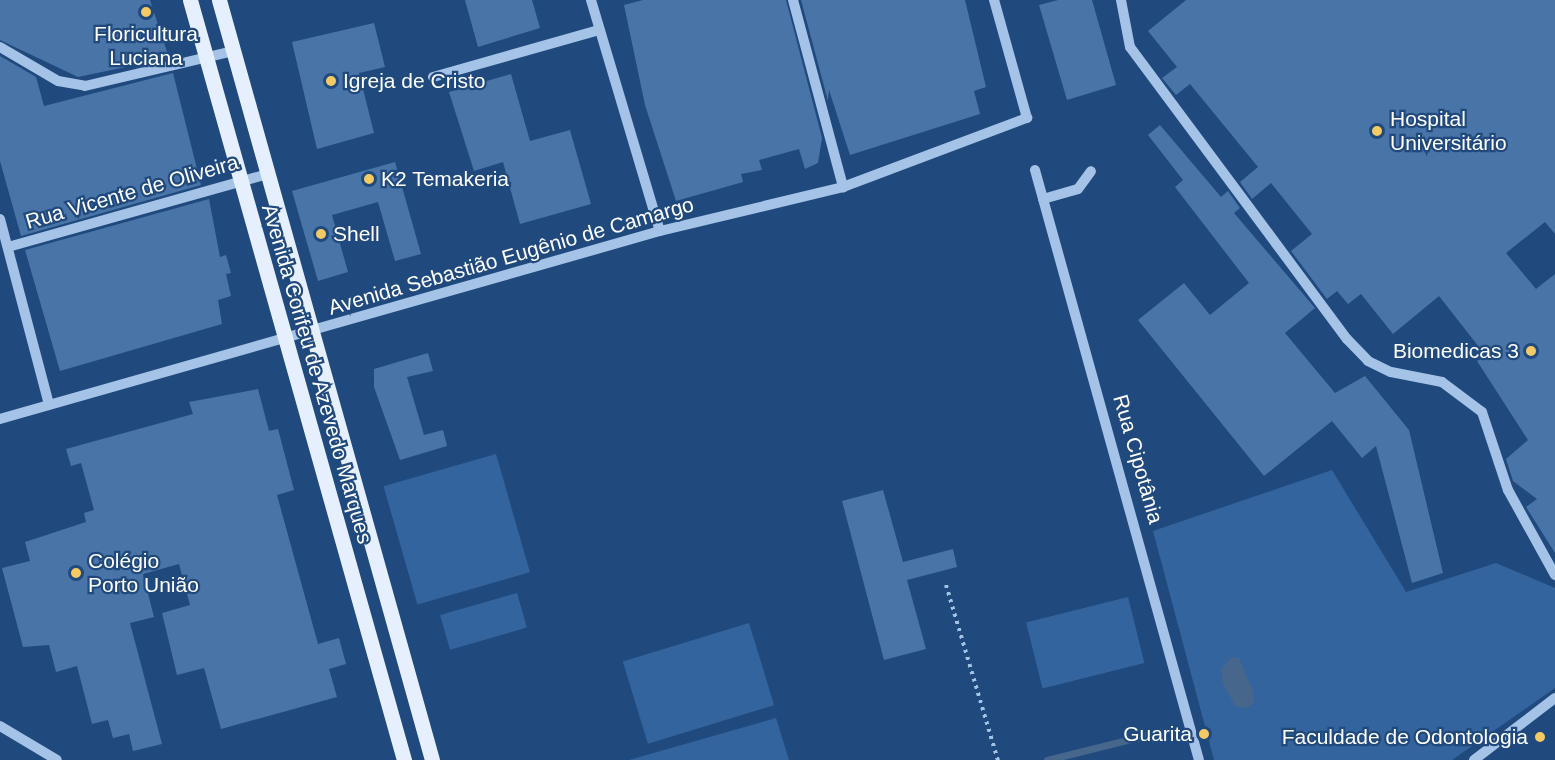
<!DOCTYPE html>
<meta charset="utf-8">
<style>
body{margin:0}
#map{position:relative;width:1555px;height:760px;overflow:hidden;background:#204a7e;font-family:Helvetica,sans-serif}
div>[style]{position:absolute}
.green>*{inset:0;background:#33649d;transform-origin:0 0}
.water>*{inset:0;background:#47668c}
.stream>*{height:7px;margin:-3.5px;padding:0 3.5px;transform-origin:3.5px;border-radius:3.5px;background:#47668c}
.building>*{inset:0;background:#4974a8}
.path>*{height:4px;margin-top:-2px;transform-origin:0;background:repeating-linear-gradient(90deg,#a4c3e7 0 3px,transparent 0 7.5px)}
.minor>*{height:10px;margin:-5px;padding:0 5px;transform-origin:5px;border-radius:5px;background:#a4c3e7}
.major>*{height:15px;margin:-7.5px;padding:0 7.5px;transform-origin:7.5px;border-radius:7.5px;background:#e6effd}
.dots>*{width:16px;height:16px;translate:-50% -50%;box-sizing:border-box;border:3px solid #204a7e;border-radius:50%}
span{translate:-50% -50%;white-space:nowrap;text-align:center;line-height:1.15;-webkit-text-stroke:4.5px #204a7e;paint-order:stroke}
.poi-label{font-size:21px;color:#fff}
.left{translate:0 -50%;text-align:left}
.right{translate:-100% -50%;text-align:right}
.street-label{font-size:21px;color:#fff}
</style>
<div id="map">
<div class="green">
<i style="left:496px;top:454px;width:123px;height:117px;rotate:74deg"></i>
<i style="clip-path:polygon(1332px 470px,1406px 592px,1496px 563px,1555px 588px,1555px 688px,1452px 760px,1214px 760px,1153px 531px)"></i>
<i style="left:517px;top:593px;width:36px;height:80px;rotate:74deg"></i>
<i style="left:1128px;top:597px;width:68px;height:105px;rotate:76deg"></i>
<i style="left:749px;top:623px;width:86px;height:132px;rotate:73deg"></i>
<i style="clip-path:polygon(776px 718px,789px 760px,629px 760px)"></i>
</div>
<div class="water">
<i style="clip-path:polygon(1232px 657px,1239px 658px,1253px 691px,1254px 703px,1246px 708px,1235px 706px,1223px 683px,1221px 669px)"></i>
</div>
<div class="stream">
<i style="left:1047px;top:760px;width:120px;rotate:-14deg"></i>
</div>
<div class="building">
<i style="clip-path:polygon(0 0,150px 0,169px 58px,78px 77px,0 40px)"></i>
<i style="clip-path:polygon(465px 0,532px 0,540px 28px,478px 47px)"></i>
<i style="clip-path:polygon(643px 0,786px 0,822px 138px,818px 163px,805px 169px,799px 149px,759px 160px,762px 170px,741px 174px,743px 182px,676px 201px,645px 105px,624px 5px)"></i>
<i style="clip-path:polygon(801px 0,965px 0,986px 87px,974px 91px,980px 114px,850px 155px,829px 90px,828px 101px)"></i>
<i style="clip-path:polygon(1058px 0,1092px 0,1116px 85px,1067px 100px,1039px 5px)"></i>
<i style="clip-path:polygon(1186px 0,1555px 0,1555px 234px,1545px 222px,1506px 253px,1536px 289px,1555px 274px,1555px 553px,1526px 507px,1537px 499px,1513px 481px,1506px 459px,1528px 440px,1477px 361px,1486px 356px,1439px 296px,1393px 334px,1361px 294px,1348px 304px,1337px 291px,1327px 299px,1291px 251px,1312px 234px,1271px 183px,1252px 199px,1240px 182px,1258px 167px,1190px 84px,1176px 95px,1162px 78px,1177px 67px,1148px 31px)"></i>
<i style="clip-path:polygon(374px 23px,385px 67px,359px 73px,374px 133px,317px 149px,292px 42px)"></i>
<i style="clip-path:polygon(0 56px,36px 77px,44px 106px,173px 73px,201px 185px,21px 236px,0 161px)"></i>
<i style="clip-path:polygon(511px 74px,530px 141px,570px 130px,591px 204px,520px 224px,503px 162px,474px 171px,449px 92px)"></i>
<i style="clip-path:polygon(1160px 125px,1221px 197px,1228px 191px,1240px 208px,1234px 213px,1315px 308px,1285px 333px,1335px 393px,1365px 376px,1409px 430px,1443px 573px,1412px 583px,1376px 446px,1362px 458px,1332px 421px,1264px 476px,1138px 320px,1184px 283px,1210px 315px,1249px 283px,1175px 187px,1183px 180px,1148px 135px)"></i>
<i style="clip-path:polygon(395px 162px,421px 254px,395px 261px,378px 202px,332px 215px,348px 272px,318px 281px,292px 191px)"></i>
<i style="clip-path:polygon(209px 199px,220px 257px,226px 255px,231px 273px,226px 274px,231px 296px,218px 300px,222px 324px,60px 371px,25px 250px)"></i>
<i style="clip-path:polygon(428px 353px,433px 371px,407px 377px,424px 435px,443px 430px,447px 446px,400px 460px,374px 387px,374px 369px)"></i>
<i style="clip-path:polygon(258px 389px,269px 431px,278px 429px,294px 490px,277px 495px,318px 644px,339px 638px,346px 664px,329px 669px,337px 697px,221px 729px,204px 668px,177px 675px,162px 613px,190px 605px,179px 564px,143px 574px,154px 617px,130px 623px,162px 744px,133px 751px,129px 734px,113px 738px,108px 720px,92px 724px,77px 666px,56px 672px,49px 645px,23px 647px,2px 568px,30px 561px,25px 542px,86px 522px,84px 513px,94px 510px,81px 463px,71px 466px,66px 449px,193px 414px,189px 402px)"></i>
<i style="clip-path:polygon(883px 490px,903px 562px,953px 549px,957px 567px,907px 580px,926px 649px,884px 660px,842px 501px)"></i>
</div>
<div class="path">
<i style="left:946px;top:585px;width:183px;rotate:73.5deg"></i>
</div>
<div class="minor">
<i style="left:591px;top:0;width:241px;rotate:73.4deg"></i>
<i style="left:793px;top:0;width:194px;rotate:75deg"></i>
<i style="left:1121px;top:0;width:48px;rotate:79.2deg"></i>
<i style="left:1130px;top:47px;width:364px;rotate:53.4deg"></i>
<i style="left:1347px;top:339px;width:30px;rotate:46deg"></i>
<i style="left:1368px;top:361px;width:25px;rotate:26deg"></i>
<i style="left:1391px;top:372px;width:52px;rotate:11.1deg"></i>
<i style="left:1442px;top:382px;width:50px;rotate:36.9deg"></i>
<i style="left:1482px;top:412px;width:82px;rotate:71.6deg"></i>
<i style="left:1508px;top:490px;width:97px;rotate:61.1deg"></i>
<i style="left:0;top:47px;width:67px;rotate:30.4deg"></i>
<i style="left:58px;top:81px;width:27px;rotate:10deg"></i>
<i style="left:85px;top:86px;width:152px;rotate:-13.3deg"></i>
<i style="left:433px;top:77px;width:173px;rotate:-15.8deg"></i>
<i style="left:1035px;top:170px;width:612px;rotate:74.47deg"></i>
<i style="left:1043px;top:199px;width:36px;rotate:-16deg"></i>
<i style="left:1078px;top:189px;width:22px;rotate:-54deg"></i>
<i style="left:0;top:219px;width:192px;rotate:75.2deg"></i>
<i style="left:8px;top:247px;width:270px;rotate:-15.7deg"></i>
<i style="left:0;top:419px;width:686px;rotate:-15.9deg"></i>
<i style="left:660px;top:231px;width:188px;rotate:-13.5deg"></i>
<i style="left:843px;top:187px;width:197px;rotate:-20.6deg"></i>
<i style="left:1027px;top:118px;width:123px;rotate:-105.6deg"></i>
<i style="left:0;top:726px;width:66px;rotate:30.8deg"></i>
<i style="left:1474px;top:760px;width:102px;rotate:-37.4deg"></i>
</div>
<div class="major">
<i style="left:190px;top:0;width:790px;rotate:74.27deg"></i>
<i style="left:219px;top:0;width:789px;rotate:74.34deg"></i>
</div>
<div class="dots">
<i style="left:146px;top:12px;background:#f4ca65"></i>
<i style="left:331px;top:81px;background:#f4ca65"></i>
<i style="left:1377px;top:131px;background:#f4ca65"></i>
<i style="left:369px;top:179px;background:#f4ca65"></i>
<i style="left:321px;top:234px;background:#f4ca65"></i>
<i style="left:1531px;top:351px;background:#f4ca65"></i>
<i style="left:76px;top:573px;background:#f4ca65"></i>
<i style="left:1204px;top:734px;background:#f4ca65"></i>
<i style="left:1540px;top:737px;background:#f4ca65"></i>
</div>
<div class="poi-label">
<span style="left:146px;top:46px">Floricultura<br>Luciana</span>
<span class="left" style="left:343px;top:81px">Igreja de Cristo</span>
<span class="left" style="left:1390px;top:131px">Hospital<br>Universitário</span>
<span class="left" style="left:381px;top:179px">K2 Temakeria</span>
<span class="left" style="left:333px;top:234px">Shell</span>
<span class="right" style="left:1519px;top:351px">Biomedicas 3</span>
<span class="left" style="left:88px;top:573px">Colégio<br>Porto União</span>
<span class="right" style="left:1192px;top:734px">Guarita</span>
<span class="right" style="left:1528px;top:737px">Faculdade de Odontologia</span>
</div>
<div class="street-label">
<span style="left:132px;top:192px;rotate:-16deg">Rua Vicente de Oliveira</span>
<span style="left:511px;top:256px;rotate:-16deg">Avenida Sebastião Eugênio de Camargo</span>
<span style="left:317px;top:374px;rotate:74deg">Avenida Corifeu de Azevedo Marques</span>
<span style="left:1138px;top:459px;rotate:74deg">Rua Cipotânia</span>
</div>
</div>
